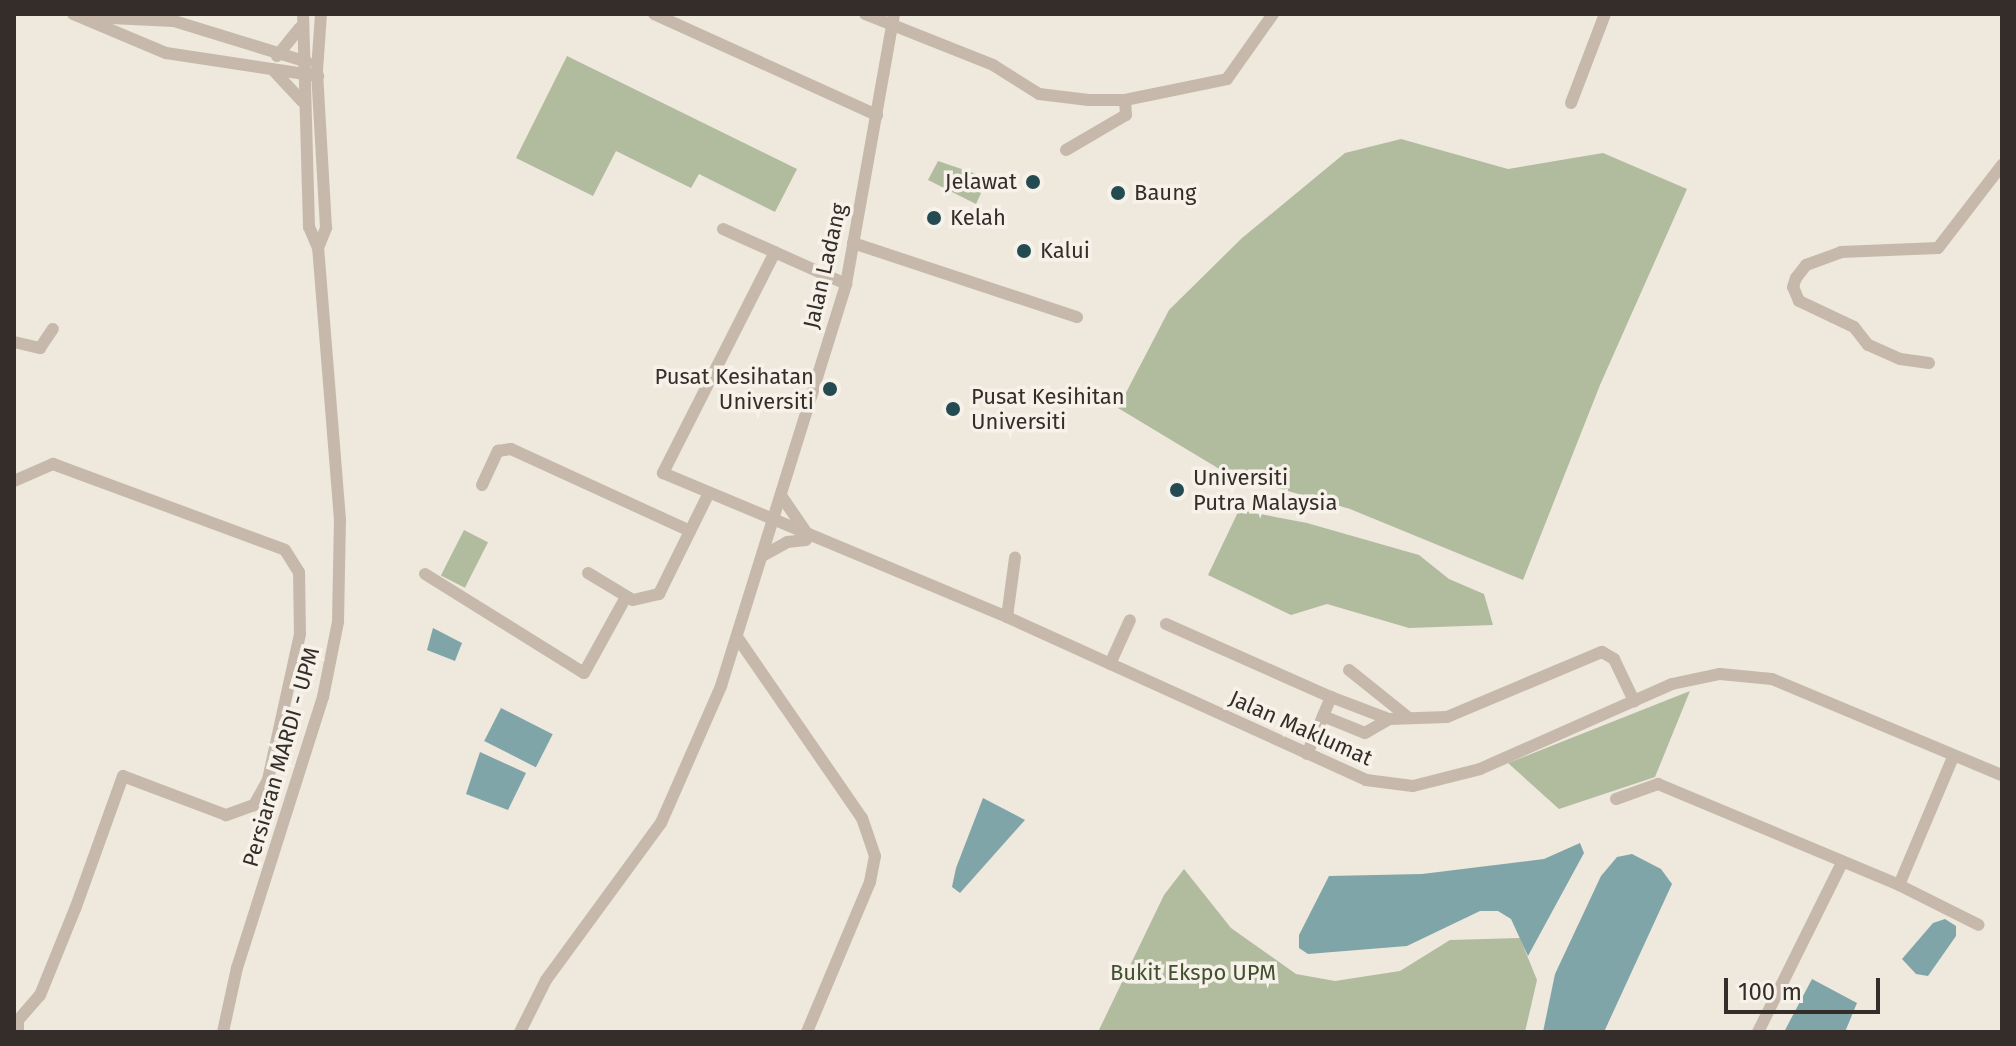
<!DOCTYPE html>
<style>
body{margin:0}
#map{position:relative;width:2016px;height:1046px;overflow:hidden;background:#efe8dd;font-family:"Fira Sans",sans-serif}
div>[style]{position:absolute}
.green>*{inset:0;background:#b1bc9f;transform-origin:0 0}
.water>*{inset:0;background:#80a5a9;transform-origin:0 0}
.minor>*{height:12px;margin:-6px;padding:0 6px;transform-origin:6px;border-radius:6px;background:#c6b9ab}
.dots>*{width:22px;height:22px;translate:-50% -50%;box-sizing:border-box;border:4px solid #f7f2e9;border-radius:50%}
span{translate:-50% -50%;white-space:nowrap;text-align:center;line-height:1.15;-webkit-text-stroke:7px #f7f2e9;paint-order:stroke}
.poi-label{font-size:22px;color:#342d29}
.right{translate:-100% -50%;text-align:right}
.left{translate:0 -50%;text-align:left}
.street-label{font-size:22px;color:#342d29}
.park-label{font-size:22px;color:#425030}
.frame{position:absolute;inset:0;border:16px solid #342d29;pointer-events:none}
.scale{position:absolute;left:1724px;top:978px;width:156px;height:36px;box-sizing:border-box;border:4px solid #342d29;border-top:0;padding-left:10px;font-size:24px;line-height:28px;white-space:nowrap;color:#342d29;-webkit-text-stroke:6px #f7f2e9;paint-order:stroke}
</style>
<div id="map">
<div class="green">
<i style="clip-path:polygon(567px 56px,797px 169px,775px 212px,699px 174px,691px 188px,616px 151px,593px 196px,516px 158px)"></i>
<i style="clip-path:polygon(1401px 139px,1508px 169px,1603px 153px,1687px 189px,1600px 385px,1523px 580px,1350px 509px,1226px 473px,1118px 408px,1169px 310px,1242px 238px,1345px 153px)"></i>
<i style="clip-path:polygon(938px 161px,988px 178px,976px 204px,928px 180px)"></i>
<i style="clip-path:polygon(1239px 510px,1307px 523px,1419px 555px,1449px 579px,1484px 594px,1493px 625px,1409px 628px,1327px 604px,1291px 615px,1208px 575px)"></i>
<i style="left:464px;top:530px;width:27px;height:51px;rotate:27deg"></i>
<i style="clip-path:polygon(1690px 691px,1655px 777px,1559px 809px,1508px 763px)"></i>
<i style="clip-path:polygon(1184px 869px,1231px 928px,1296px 974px,1335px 981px,1400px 971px,1450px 940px,1520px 938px,1537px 980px,1525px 1032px,1098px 1032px,1164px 895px)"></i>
</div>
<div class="water">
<i style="clip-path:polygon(433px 628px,462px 643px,455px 661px,427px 650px)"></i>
<i style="left:501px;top:708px;width:58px;height:37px;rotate:27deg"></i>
<i style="clip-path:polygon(480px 752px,526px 773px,508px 810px,466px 794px)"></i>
<i style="clip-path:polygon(983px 798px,1025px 820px,960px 893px,952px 887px,956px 868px)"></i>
<i style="clip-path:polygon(1580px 843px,1584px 853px,1528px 956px,1511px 919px,1498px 911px,1480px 911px,1407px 946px,1308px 954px,1299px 948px,1299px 935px,1329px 876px,1422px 874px,1544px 859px)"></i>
<i style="clip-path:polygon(1632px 854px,1661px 869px,1672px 884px,1604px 1032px,1543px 1032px,1555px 974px,1601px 876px,1617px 857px)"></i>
<i style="clip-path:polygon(1945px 919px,1956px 926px,1956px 936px,1928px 976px,1916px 974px,1902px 959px,1933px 923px)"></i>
<i style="clip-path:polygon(1812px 979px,1857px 1003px,1845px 1032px,1784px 1032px)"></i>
</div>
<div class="minor">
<i style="left:73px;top:14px;width:101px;rotate:22.8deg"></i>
<i style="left:166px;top:53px;width:154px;rotate:8.6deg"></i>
<i style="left:654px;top:14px;width:245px;rotate:24.4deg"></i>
<i style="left:865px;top:14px;width:138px;rotate:21.7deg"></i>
<i style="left:993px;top:65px;width:54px;rotate:32.2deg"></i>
<i style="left:1039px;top:94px;width:50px;rotate:6.8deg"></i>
<i style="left:1089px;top:100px;width:36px"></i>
<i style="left:1125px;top:100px;width:104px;rotate:-11.6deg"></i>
<i style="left:1227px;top:79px;width:80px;rotate:-54.7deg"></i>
<i style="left:89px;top:17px;width:85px;rotate:2.7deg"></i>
<i style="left:174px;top:21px;width:139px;rotate:17.1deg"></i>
<i style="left:277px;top:56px;width:36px;rotate:-51deg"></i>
<i style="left:272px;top:69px;width:45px;rotate:46.8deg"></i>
<i style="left:1571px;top:103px;width:95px;rotate:-69.1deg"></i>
<i style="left:1066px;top:150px;width:69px;rotate:-30.3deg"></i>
<i style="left:1126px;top:115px;width:15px;rotate:-94deg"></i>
<i style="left:723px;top:229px;width:135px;rotate:24.1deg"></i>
<i style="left:853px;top:243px;width:236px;rotate:18.3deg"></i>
<i style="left:318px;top:248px;width:22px;rotate:-68deg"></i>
<i style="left:326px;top:228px;width:158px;rotate:-93.3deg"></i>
<i style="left:317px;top:70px;width:56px;rotate:-85.9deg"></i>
<i style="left:775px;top:252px;width:248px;rotate:116.9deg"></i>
<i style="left:663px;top:473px;width:373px;rotate:22.7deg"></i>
<i style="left:1007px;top:617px;width:394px;rotate:24.4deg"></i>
<i style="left:1366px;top:780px;width:47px;rotate:7.3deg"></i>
<i style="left:1413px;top:786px;width:69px;rotate:-14.2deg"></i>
<i style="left:1480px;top:769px;width:210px;rotate:-23.9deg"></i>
<i style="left:1672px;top:684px;width:49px;rotate:-11.8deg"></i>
<i style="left:1720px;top:674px;width:52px;rotate:5.5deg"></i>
<i style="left:1772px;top:679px;width:249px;rotate:22.7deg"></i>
<i style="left:14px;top:342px;width:27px;rotate:13deg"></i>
<i style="left:40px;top:348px;width:23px;rotate:-56deg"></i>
<i style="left:1929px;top:363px;width:29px;rotate:-172deg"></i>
<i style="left:1900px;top:359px;width:35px;rotate:-156deg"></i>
<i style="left:1868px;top:345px;width:23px;rotate:-128deg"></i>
<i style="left:1854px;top:327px;width:61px;rotate:-154.7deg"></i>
<i style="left:1799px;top:301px;width:15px;rotate:-113deg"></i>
<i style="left:1793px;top:287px;width:9px;rotate:-72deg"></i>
<i style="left:1796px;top:278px;width:16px;rotate:-52deg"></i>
<i style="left:1806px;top:265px;width:37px;rotate:-20deg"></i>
<i style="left:1841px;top:252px;width:97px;rotate:-2.4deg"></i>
<i style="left:1938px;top:248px;width:105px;rotate:-52.4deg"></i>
<i style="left:14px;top:481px;width:43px;rotate:-23.6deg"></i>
<i style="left:53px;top:464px;width:247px;rotate:20.3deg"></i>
<i style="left:285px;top:550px;width:26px;rotate:58deg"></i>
<i style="left:299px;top:572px;width:62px;rotate:89.1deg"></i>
<i style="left:300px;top:634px;width:149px;rotate:102.4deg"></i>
<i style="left:268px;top:780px;width:29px;rotate:119deg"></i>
<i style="left:254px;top:805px;width:30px;rotate:160deg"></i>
<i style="left:226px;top:815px;width:110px;rotate:-159.3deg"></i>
<i style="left:123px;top:776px;width:141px;rotate:109.8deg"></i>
<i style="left:75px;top:909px;width:93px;rotate:112.1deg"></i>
<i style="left:40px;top:995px;width:33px;rotate:131deg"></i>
<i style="left:18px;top:1020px;width:12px;rotate:90deg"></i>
<i style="left:482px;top:485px;width:38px;rotate:-65deg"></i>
<i style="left:498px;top:451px;width:13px;rotate:-9deg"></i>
<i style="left:511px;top:449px;width:197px;rotate:24.6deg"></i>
<i style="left:782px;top:497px;width:46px;rotate:55.6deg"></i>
<i style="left:764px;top:555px;width:26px;rotate:-29deg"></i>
<i style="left:787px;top:542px;width:19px;rotate:-6deg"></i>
<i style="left:588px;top:573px;width:52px;rotate:31deg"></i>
<i style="left:633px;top:600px;width:27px;rotate:-13deg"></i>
<i style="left:659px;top:594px;width:110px;rotate:-63.7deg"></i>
<i style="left:425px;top:574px;width:187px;rotate:31.9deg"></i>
<i style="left:584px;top:673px;width:87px;rotate:-61.1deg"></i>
<i style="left:1007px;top:617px;width:60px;rotate:-82.3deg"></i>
<i style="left:1166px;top:624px;width:180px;rotate:23.9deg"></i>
<i style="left:737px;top:637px;width:220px;rotate:55.4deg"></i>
<i style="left:862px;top:818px;width:40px;rotate:71.1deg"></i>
<i style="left:875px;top:856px;width:26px;rotate:101deg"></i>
<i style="left:870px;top:882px;width:163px;rotate:112.8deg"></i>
<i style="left:1110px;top:664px;width:48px;rotate:-65.6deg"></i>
<i style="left:1349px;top:670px;width:77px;rotate:38.7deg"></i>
<i style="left:1323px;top:716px;width:45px;rotate:22deg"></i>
<i style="left:1365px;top:733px;width:28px;rotate:-30deg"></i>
<i style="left:1307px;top:754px;width:62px;rotate:-67.2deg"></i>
<i style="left:1331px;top:697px;width:62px;rotate:20.8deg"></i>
<i style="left:1389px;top:719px;width:58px;rotate:-2deg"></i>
<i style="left:1447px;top:717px;width:168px;rotate:-22.8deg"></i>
<i style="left:1602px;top:652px;width:14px;rotate:30deg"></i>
<i style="left:1614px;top:659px;width:47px;rotate:64.5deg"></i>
<i style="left:1616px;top:799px;width:45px;rotate:-19.7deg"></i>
<i style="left:1658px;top:784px;width:261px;rotate:22.7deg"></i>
<i style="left:1899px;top:885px;width:89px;rotate:26.6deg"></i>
<i style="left:1899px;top:885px;width:139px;rotate:-67.1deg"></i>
<i style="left:223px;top:1032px;width:66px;rotate:-77.7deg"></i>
<i style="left:237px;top:968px;width:284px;rotate:-72.4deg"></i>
<i style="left:323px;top:697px;width:76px;rotate:-78.7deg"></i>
<i style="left:338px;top:622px;width:102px;rotate:-88.9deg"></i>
<i style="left:340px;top:520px;width:273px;rotate:-94.6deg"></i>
<i style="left:318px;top:248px;width:23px;rotate:-113deg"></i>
<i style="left:309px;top:227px;width:213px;rotate:-91.6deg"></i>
<i style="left:520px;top:1032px;width:58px;rotate:-63.4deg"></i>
<i style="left:546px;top:980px;width:195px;rotate:-53.8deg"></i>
<i style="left:661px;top:823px;width:150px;rotate:-66.3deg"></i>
<i style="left:721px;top:686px;width:421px;rotate:-72.7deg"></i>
<i style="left:846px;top:284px;width:274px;rotate:-79.9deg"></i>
<i style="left:1758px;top:1032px;width:189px;rotate:-63.6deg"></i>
</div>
<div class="dots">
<i style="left:1033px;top:182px;background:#234b51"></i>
<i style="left:1118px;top:193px;background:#234b51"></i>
<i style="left:934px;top:218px;background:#234b51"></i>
<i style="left:1024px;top:251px;background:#234b51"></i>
<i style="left:830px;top:389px;background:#234b51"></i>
<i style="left:953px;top:409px;background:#234b51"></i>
<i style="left:1177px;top:490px;background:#234b51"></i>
</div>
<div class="poi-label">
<span class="right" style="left:1017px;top:182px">Jelawat</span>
<span class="left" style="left:1134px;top:193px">Baung</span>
<span class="left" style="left:950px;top:218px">Kelah</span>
<span class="left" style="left:1040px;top:251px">Kalui</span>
<span class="right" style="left:814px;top:389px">Pusat Kesihatan<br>Universiti</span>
<span class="left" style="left:971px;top:409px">Pusat Kesihitan<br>Universiti</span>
<span class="left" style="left:1193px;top:490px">Universiti<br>Putra Malaysia</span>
</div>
<div class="street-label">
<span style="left:825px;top:266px;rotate:-77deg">Jalan Ladang</span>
<span style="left:1301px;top:728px;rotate:24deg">Jalan Maklumat</span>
<span style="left:281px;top:757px;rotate:-74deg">Persiaran MARDI - UPM</span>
</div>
<div class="park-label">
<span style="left:1193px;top:973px">Bukit Ekspo UPM</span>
</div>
<div class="frame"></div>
<div class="scale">100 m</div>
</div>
